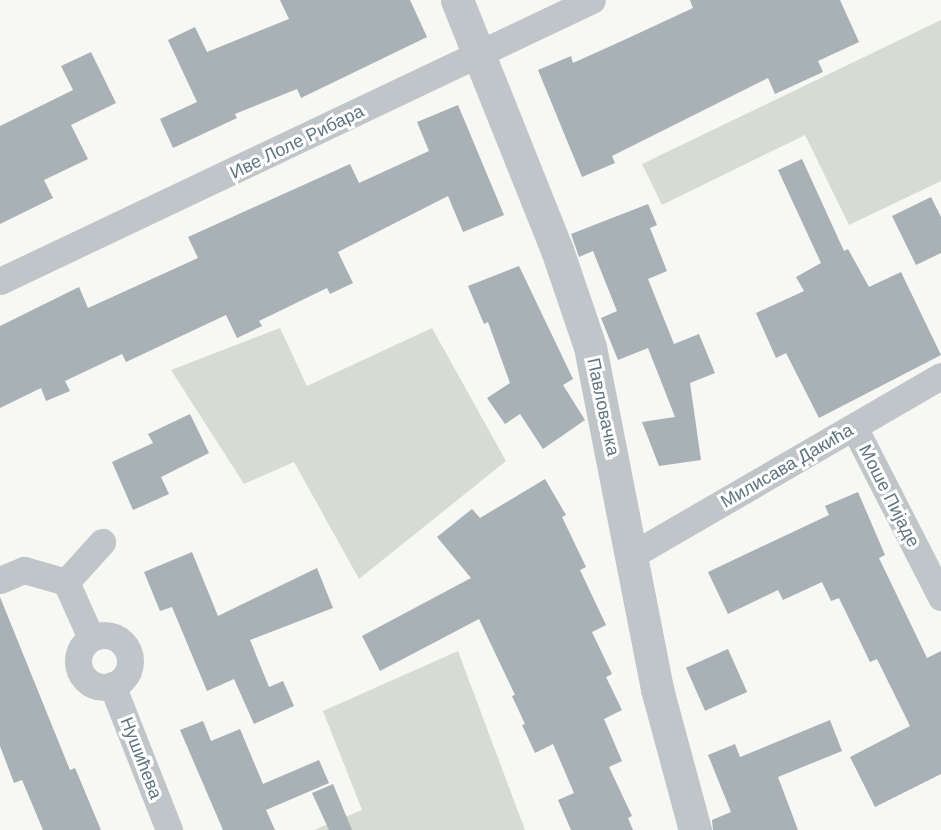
<!DOCTYPE html>
<meta charset="utf-8">
<style>
body{margin:0}
#map{position:relative;width:941px;height:830px;overflow:hidden;background:#f7f7f4;font-family:Arial,sans-serif}
div>[style]{position:absolute}
.green>*{inset:0;background:#d7dcd3}
.building>*{inset:0;background:#a7b1b6;transform-origin:0 0}
.minor>*{height:27px;margin:-13.5px;padding:0 13.5px;transform-origin:13.5px;border-radius:13.5px;background:#bfc5c8}
.minor>.ring{margin:-13.5px;padding:0;box-sizing:content-box;background:none;border:27px solid #bfc5c8;border-radius:50%}
.tertiary>*{height:33px;margin:-16.5px;padding:0 16.5px;transform-origin:16.5px;border-radius:16.5px;background:#bfc5c8}
span{translate:-50% -50%;white-space:nowrap;text-align:center;line-height:1.15;-webkit-text-stroke:6px #fff;paint-order:stroke}
.street-label{font-size:18px;color:#617680}
</style>
<div id="map">
<div class="green">
<i style="clip-path:polygon(941px 20px,941px 181px,849px 225px,805px 135px,662px 205px,642px 164px)"></i>
<i style="clip-path:polygon(280px 328px,307px 386px,432px 328px,506px 461px,359px 579px,294px 462px,244px 484px,171px 370px)"></i>
<i style="clip-path:polygon(458px 651px,525px 830px,314px 830px,362px 810px,323px 711px)"></i>
</div>
<div class="building">
<i style="clip-path:polygon(280px 0,410px 0,427px 37px,301px 98px,297px 89px,235px 114px,237px 118px,173px 148px,160px 119px,197px 102px,168px 40px,195px 27px,207px 52px,289px 19px)"></i>
<i style="clip-path:polygon(690px 0,840px 0,859px 42px,818px 61px,823px 72px,775px 94px,768px 78px,612px 156px,615px 163px,582px 177px,538px 70px,571px 56px,573px 63px,624px 40px,693px 8px)"></i>
<i style="clip-path:polygon(91px 52px,116px 103px,71px 125px,88px 159px,44px 180px,53px 198px,0 224px,0 126px,73px 90px,61px 66px)"></i>
<i style="clip-path:polygon(458px 105px,504px 215px,463px 232px,448px 196px,338px 252px,353px 283px,330px 294px,327px 288px,259px 321px,262px 326px,237px 338px,226px 315px,126px 362px,122px 354px,65px 381px,70px 391px,46px 401px,41px 388px,0 408px,0 326px,79px 287px,88px 308px,198px 258px,188px 237px,350px 164px,359px 183px,429px 151px,417px 122px)"></i>
<i style="clip-path:polygon(802px 159px,844px 251px,848px 249px,869px 287px,901px 272px,941px 355px,819px 418px,786px 353px,776px 358px,756px 313px,804px 291px,796px 277px,821px 263px,778px 170px)"></i>
<i style="clip-path:polygon(931px 197px,941px 217px,941px 253px,916px 265px,892px 216px)"></i>
<i style="clip-path:polygon(648px 204px,657px 225px,650px 228px,667px 271px,648px 279px,674px 344px,699px 334px,715px 373px,690px 383px,701px 460px,659px 466px,642px 422px,675px 417px,648px 348px,618px 360px,601px 318px,617px 311px,593px 251px,579px 257px,571px 234px)"></i>
<i style="clip-path:polygon(519px 266px,573px 379px,563px 385px,585px 420px,543px 449px,520px 414px,505px 424px,487px 398px,510px 383px,488px 322px,484px 324px,468px 286px)"></i>
<i style="clip-path:polygon(190px 414px,209px 453px,161px 477px,169px 494px,133px 510px,112px 462px,153px 443px,148px 434px)"></i>
<i style="clip-path:polygon(545px 479px,566px 515px,562px 517px,586px 567px,580px 570px,606px 625px,592px 632px,612px 674px,606px 677px,622px 710px,604px 719px,622px 761px,609px 767px,632px 816px,628px 818px,633px 830px,571px 830px,558px 800px,574px 793px,553px 744px,535px 753px,522px 725px,525px 724px,512px 696px,515px 695px,479px 619px,380px 671px,362px 636px,471px 578px,437px 537px,472px 509px,480px 518px)"></i>
<i style="clip-path:polygon(858px 492px,885px 555px,879px 558px,927px 658px,941px 651px,941px 774px,875px 807px,850px 757px,910px 726px,877px 659px,870px 662px,839px 598px,831px 601px,822px 582px,783px 600px,778px 590px,728px 614px,708px 572px,829px 515px,825px 506px)"></i>
<i style="clip-path:polygon(192px 552px,218px 616px,317px 568px,333px 608px,250px 640px,269px 687px,283px 681px,294px 706px,254px 724px,234px 679px,207px 691px,172px 607px,160px 611px,144px 572px)"></i>
<i style="clip-path:polygon(0 597px,70px 770px,75px 768px,101px 830px,43px 830px,22px 780px,14px 783px,0 746px)"></i>
<i style="left:728px;top:649px;width:47px;height:46px;rotate:66deg"></i>
<i style="clip-path:polygon(830px 720px,842px 751px,778px 777px,798px 830px,713px 830px,712px 820px,731px 812px,708px 755px,735px 744px,740px 757px)"></i>
<i style="clip-path:polygon(203px 721px,211px 741px,240px 729px,263px 784px,319px 760px,329px 783px,266px 810px,275px 830px,223px 830px,180px 730px)"></i>
<i style="clip-path:polygon(333px 784px,352px 830px,329px 830px,312px 793px)"></i>
</div>
<div class="minor">
<i style="left:0;top:281px;width:655px;rotate:-25.39deg"></i>
<i style="left:854px;top:427px;width:191px;rotate:62.9deg"></i>
<i style="left:632px;top:555px;width:357px;rotate:-30.1deg"></i>
<i style="left:0;top:580px;width:26px;rotate:-23deg"></i>
<i style="left:24px;top:570px;width:44px;rotate:15.9deg"></i>
<i style="left:66px;top:582px;width:61px;rotate:65.9deg"></i>
<i style="left:66px;top:582px;width:54px;rotate:-48deg"></i>
<i class="ring" style="left:78px;top:635px;width:25px;height:25px"></i>
<i style="left:112px;top:685px;width:156px;rotate:68.5deg"></i>
</div>
<div class="tertiary">
<i style="left:457px;top:0;width:269px;rotate:68.2deg"></i>
<i style="left:557px;top:250px;width:102px;rotate:71.2deg"></i>
<i style="left:590px;top:347px;width:349px;rotate:78.9deg"></i>
<i style="left:657px;top:689px;width:146px;rotate:74.9deg"></i>
</div>
<div class="street-label">
<span style="left:297px;top:142px;rotate:-26deg">Иве Лоле Рибара</span>
<span style="left:603px;top:407px;rotate:78deg">Павловачка</span>
<span style="left:787px;top:466px;rotate:-30deg">Милисава Дакића</span>
<span style="left:889px;top:496px;rotate:63deg">Моше Пијаде</span>
<span style="left:141px;top:758px;rotate:69deg">Нушићева</span>
</div>
</div>
